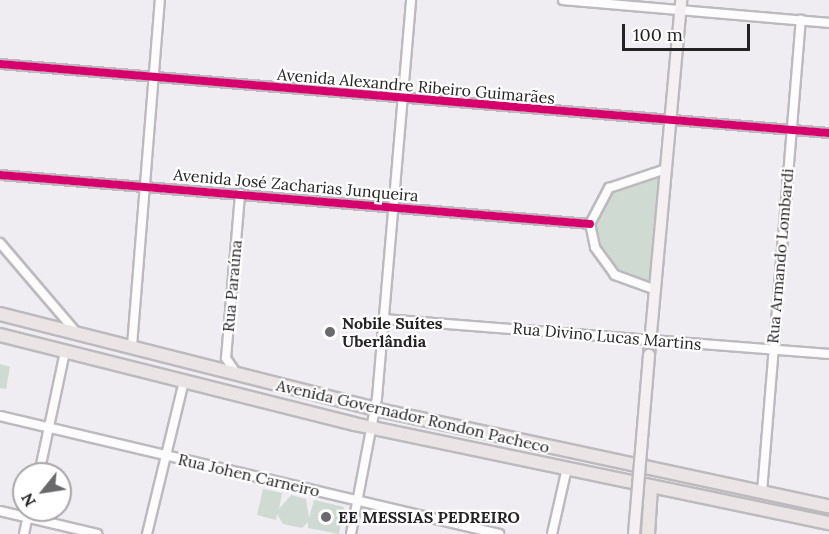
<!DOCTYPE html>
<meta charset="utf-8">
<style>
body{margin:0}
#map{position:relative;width:829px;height:534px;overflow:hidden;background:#efedf2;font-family:Lora,serif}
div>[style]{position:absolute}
.green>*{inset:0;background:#cfdbd2}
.roads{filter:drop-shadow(2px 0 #bcbabe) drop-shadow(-2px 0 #bcbabe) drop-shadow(0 2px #bcbabe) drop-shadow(0 -2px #bcbabe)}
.street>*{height:8px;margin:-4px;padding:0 4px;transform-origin:4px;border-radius:4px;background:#fdfcfd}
.secondary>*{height:10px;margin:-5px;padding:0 5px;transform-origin:5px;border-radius:5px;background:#f4f0f2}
.primary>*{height:12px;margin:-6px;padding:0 6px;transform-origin:6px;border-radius:6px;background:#ebe4e5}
.bridges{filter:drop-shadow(2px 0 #bcbabe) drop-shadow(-2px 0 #bcbabe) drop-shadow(0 2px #bcbabe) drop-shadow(0 -2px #bcbabe)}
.secondary-bridge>*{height:10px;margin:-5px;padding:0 5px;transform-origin:5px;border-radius:5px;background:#f4f0f2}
.cycleway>*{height:8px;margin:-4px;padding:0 4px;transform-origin:4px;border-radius:4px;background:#d6006c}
.dots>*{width:16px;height:16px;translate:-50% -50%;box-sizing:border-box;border:3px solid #fff;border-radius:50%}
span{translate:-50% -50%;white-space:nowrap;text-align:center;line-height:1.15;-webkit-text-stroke:4.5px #fff;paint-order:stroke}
.street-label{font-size:16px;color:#232224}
.poi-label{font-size:16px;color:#232224;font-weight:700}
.left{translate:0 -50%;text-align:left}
.north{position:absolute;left:12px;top:462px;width:60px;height:60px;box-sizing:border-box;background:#fff;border:2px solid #a7a7a7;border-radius:50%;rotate:240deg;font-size:16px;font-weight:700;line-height:24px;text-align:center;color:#232224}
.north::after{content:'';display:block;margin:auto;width:21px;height:27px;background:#6a696c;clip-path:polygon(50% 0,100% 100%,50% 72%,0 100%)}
.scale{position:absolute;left:622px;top:24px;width:128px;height:27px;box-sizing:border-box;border:3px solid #232224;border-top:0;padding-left:8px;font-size:18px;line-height:21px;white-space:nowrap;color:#232224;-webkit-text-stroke:4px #fff;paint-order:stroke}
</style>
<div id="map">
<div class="green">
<i style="clip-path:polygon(660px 174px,650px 282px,623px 280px,595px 242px,592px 226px,607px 191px)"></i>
<i style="clip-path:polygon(0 364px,10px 367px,6px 389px,0 388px)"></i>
<i style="clip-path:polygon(263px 489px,282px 493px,279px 509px,291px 495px,306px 499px,309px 518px,314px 500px,344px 507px,339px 534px,308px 528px,308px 522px,302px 528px,283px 524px,277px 514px,276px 520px,257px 515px)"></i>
</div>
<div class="roads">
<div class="street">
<i style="left:563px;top:0;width:267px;rotate:4.9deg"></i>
<i style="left:0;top:64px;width:832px;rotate:4.76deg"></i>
<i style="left:0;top:175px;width:592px;rotate:4.75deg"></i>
<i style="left:0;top:243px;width:118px;rotate:49.5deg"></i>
<i style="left:656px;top:290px;width:44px;rotate:-159.9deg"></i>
<i style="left:615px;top:275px;width:34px;rotate:-126deg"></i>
<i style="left:595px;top:247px;width:24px;rotate:-102deg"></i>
<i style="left:590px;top:224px;width:41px;rotate:-62.2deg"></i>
<i style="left:609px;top:188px;width:60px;rotate:-18.4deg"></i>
<i style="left:384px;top:319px;width:446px;rotate:4.5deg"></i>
<i style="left:132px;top:346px;width:347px;rotate:-85.4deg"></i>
<i style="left:236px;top:373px;width:18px;rotate:-124deg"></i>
<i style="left:226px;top:358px;width:165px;rotate:-85.1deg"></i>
<i style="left:0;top:416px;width:513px;rotate:13.3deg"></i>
<i style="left:39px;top:474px;width:125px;rotate:-78deg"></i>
<i style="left:762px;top:492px;width:474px;rotate:-85.3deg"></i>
<i style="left:0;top:511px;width:100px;rotate:13.3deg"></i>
<i style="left:24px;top:534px;width:25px;rotate:-78deg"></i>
<i style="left:147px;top:534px;width:157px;rotate:-76.4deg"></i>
<i style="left:351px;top:534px;width:138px;rotate:-79.2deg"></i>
<i style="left:377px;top:398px;width:399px;rotate:-85.1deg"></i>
<i style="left:552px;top:534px;width:68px;rotate:-77.2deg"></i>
</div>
<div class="secondary">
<i style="left:649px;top:355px;width:356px;rotate:-84.8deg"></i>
</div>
<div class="primary">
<i style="left:0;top:314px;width:387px;rotate:14.2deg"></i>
<i style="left:375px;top:409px;width:464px;rotate:12.1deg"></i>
<i style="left:0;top:335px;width:365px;rotate:14.1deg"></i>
<i style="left:354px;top:424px;width:485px;rotate:11.8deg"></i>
<i style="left:648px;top:534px;width:47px;rotate:-86.3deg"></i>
</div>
</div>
<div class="bridges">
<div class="secondary-bridge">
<i style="left:634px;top:534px;width:180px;rotate:-85.2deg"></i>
</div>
</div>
<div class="cycleway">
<i style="left:0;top:64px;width:832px;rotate:4.76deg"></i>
<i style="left:0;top:175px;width:592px;rotate:4.75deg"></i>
</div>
<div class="dots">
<i style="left:330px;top:332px;background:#6a696c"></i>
<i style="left:326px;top:517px;background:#6a696c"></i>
</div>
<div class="street-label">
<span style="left:416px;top:86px;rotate:5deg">Avenida Alexandre Ribeiro Guimarães</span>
<span style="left:296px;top:185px;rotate:5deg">Avenida José Zacharias Junqueira</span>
<span style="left:780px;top:256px;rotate:-85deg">Rua Armando Lombardi</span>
<span style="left:232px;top:286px;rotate:-85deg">Rua Paraúna</span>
<span style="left:607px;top:336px;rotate:5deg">Rua Divino Lucas Martins</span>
<span style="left:413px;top:416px;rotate:13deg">Avenida Governador Rondon Pacheco</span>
<span style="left:249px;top:475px;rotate:13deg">Rua Johen Carneiro</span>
</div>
<div class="poi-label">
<span class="left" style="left:342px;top:332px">Nobile Suítes<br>Uberlândia</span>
<span class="left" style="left:338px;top:517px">EE MESSIAS PEDREIRO</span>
</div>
<div class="north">N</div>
<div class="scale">100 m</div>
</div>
